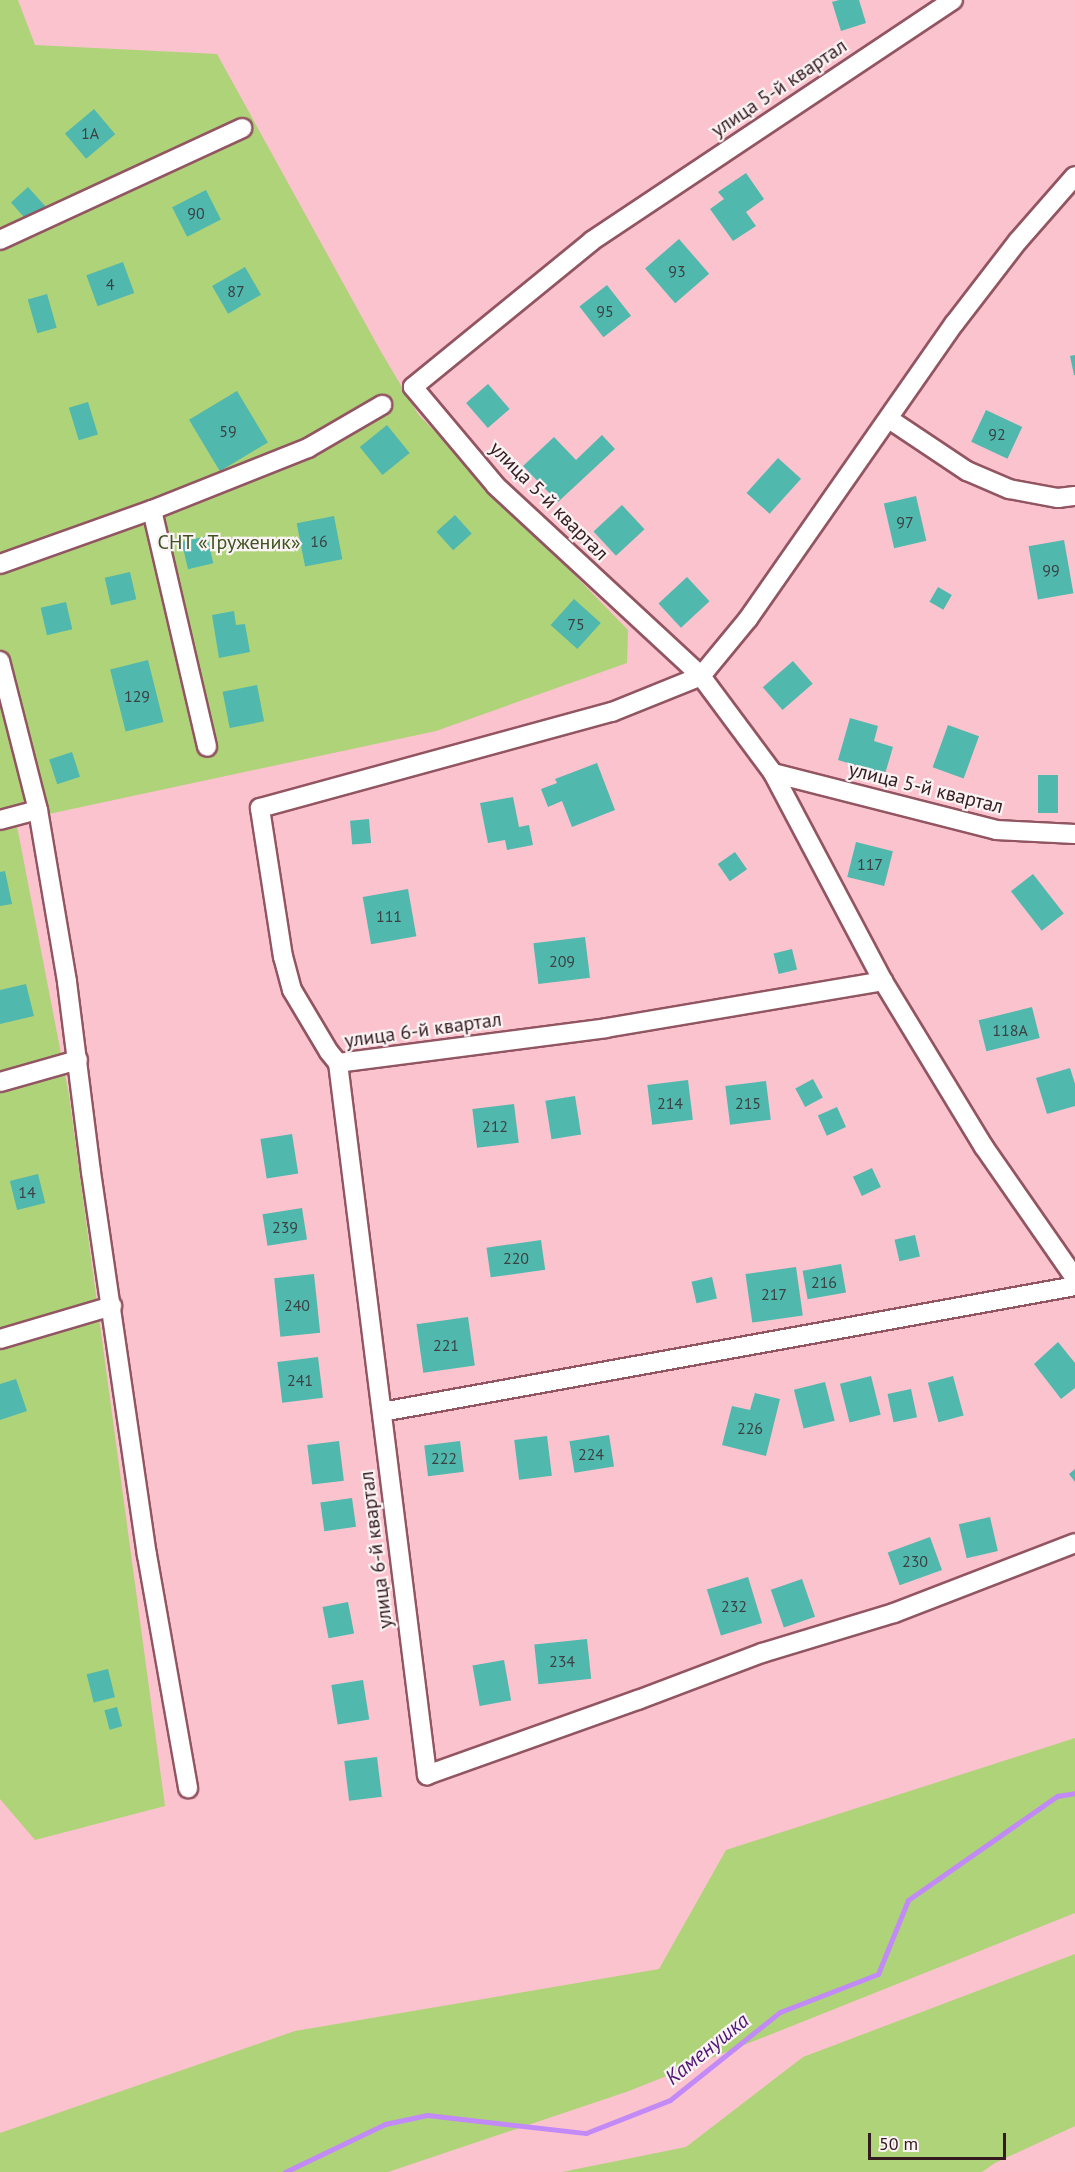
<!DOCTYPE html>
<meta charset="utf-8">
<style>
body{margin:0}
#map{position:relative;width:1075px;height:2172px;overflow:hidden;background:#fbc3cd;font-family:"PT Sans",sans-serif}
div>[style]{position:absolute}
.green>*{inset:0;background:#afd378}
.stream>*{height:5px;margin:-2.5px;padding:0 2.5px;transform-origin:2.5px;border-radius:2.5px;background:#c28af6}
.building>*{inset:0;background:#51b8ae;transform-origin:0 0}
.roads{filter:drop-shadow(2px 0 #925562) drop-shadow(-2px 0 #925562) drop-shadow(0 2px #925562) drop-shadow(0 -2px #925562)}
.minor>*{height:18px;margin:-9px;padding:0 9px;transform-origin:9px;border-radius:9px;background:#fff}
span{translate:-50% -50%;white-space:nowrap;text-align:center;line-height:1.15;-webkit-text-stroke:4.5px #faf3f4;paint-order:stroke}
.number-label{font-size:16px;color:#3b4244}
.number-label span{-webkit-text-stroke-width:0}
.street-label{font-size:20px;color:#341b20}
.park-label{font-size:20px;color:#415322}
.water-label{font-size:21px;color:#4f1676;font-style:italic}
.scale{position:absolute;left:868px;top:2133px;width:138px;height:27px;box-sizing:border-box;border:3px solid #341b20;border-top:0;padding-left:8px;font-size:18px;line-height:21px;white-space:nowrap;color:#341b20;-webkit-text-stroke:4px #faf3f4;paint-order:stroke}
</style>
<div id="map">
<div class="green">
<i style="clip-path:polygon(0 0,18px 0,35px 45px,217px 54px,380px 350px,418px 414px,628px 630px,627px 663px,436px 731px,16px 821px,69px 1095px,165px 1806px,35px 1840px,0 1799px)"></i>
<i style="clip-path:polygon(1075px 1738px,1075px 1913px,629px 2091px,388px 2172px,0 2172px,0 2133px,295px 2031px,659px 1969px,726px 1850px)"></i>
<i style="clip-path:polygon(1075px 1954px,1075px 2126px,995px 2163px,982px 2172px,562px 2172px,686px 2147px,803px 2057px)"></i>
</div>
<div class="stream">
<i style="left:285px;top:2172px;width:111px;rotate:-25.6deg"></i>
<i style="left:385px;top:2124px;width:43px;rotate:-12.1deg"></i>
<i style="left:427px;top:2115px;width:160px;rotate:6.5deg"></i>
<i style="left:586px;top:2133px;width:90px;rotate:-21.4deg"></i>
<i style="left:670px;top:2100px;width:141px;rotate:-38.7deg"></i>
<i style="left:780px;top:2012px;width:105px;rotate:-21.2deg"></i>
<i style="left:878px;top:1974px;width:80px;rotate:-67.9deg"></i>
<i style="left:908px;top:1900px;width:182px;rotate:-34.9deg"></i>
<i style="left:1057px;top:1796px;width:18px;rotate:-9deg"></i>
</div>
<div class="building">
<i style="clip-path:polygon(839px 0,859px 0,866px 23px,841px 31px,832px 2px)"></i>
<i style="left:94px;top:109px;width:33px;height:38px;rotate:50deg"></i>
<i style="clip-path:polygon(746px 173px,764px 199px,746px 212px,756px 226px,733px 241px,710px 209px,724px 199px,718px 192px)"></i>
<i style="left:28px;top:187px;width:27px;height:23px;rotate:48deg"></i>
<i style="left:206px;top:190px;width:33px;height:38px;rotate:63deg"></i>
<i style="left:679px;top:239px;width:46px;height:45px;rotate:49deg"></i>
<i style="left:123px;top:262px;width:33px;height:39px;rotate:70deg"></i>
<i style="left:245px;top:267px;width:32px;height:38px;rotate:60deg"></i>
<i style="left:607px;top:285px;width:39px;height:35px;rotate:52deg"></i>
<i style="left:47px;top:294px;width:35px;height:20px;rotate:74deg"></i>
<i style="clip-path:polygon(1075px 355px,1075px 375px,1074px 375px,1070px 356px)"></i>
<i style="left:488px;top:384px;width:33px;height:29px;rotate:49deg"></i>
<i style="left:237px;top:391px;width:60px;height:56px;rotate:59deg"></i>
<i style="left:88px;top:402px;width:34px;height:20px;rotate:73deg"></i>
<i style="left:986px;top:410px;width:40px;height:35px;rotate:25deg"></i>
<i style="left:387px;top:425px;width:36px;height:35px;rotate:51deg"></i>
<i style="clip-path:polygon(602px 435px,615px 449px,558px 502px,523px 466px,554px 437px,576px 460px)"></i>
<i style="left:778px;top:458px;width:31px;height:47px;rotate:42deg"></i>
<i style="left:916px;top:496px;width:46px;height:33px;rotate:77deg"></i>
<i style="left:622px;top:505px;width:33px;height:39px;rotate:47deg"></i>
<i style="left:455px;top:515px;width:25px;height:25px;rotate:48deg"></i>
<i style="left:334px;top:516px;width:44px;height:38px;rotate:79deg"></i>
<i style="left:207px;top:536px;width:28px;height:26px;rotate:77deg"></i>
<i style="left:1064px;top:540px;width:54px;height:36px;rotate:80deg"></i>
<i style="left:130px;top:572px;width:28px;height:26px;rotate:77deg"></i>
<i style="left:687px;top:577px;width:33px;height:39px;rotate:47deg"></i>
<i style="left:938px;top:587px;width:16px;height:17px;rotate:30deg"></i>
<i style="left:574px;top:599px;width:36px;height:35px;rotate:42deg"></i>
<i style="left:66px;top:602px;width:28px;height:26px;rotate:77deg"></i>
<i style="clip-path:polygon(234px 611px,236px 625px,245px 624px,250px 652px,219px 658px,212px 615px)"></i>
<i style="left:148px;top:660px;width:64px;height:39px;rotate:76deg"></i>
<i style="left:793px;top:661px;width:30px;height:40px;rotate:49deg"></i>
<i style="left:257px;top:685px;width:37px;height:35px;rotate:79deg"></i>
<i style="clip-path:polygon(850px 718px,878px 726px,874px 741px,893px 747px,885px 774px,838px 760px)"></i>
<i style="left:948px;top:725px;width:33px;height:45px;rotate:20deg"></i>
<i style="left:72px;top:752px;width:26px;height:24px;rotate:72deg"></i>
<i style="clip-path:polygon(597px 763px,615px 810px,572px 827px,562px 801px,548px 807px,541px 789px,557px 783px,555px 779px)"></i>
<i style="left:1038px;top:775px;width:20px;height:38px"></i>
<i style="clip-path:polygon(513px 797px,519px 827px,529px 825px,533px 845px,507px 850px,505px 840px,488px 843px,480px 803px)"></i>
<i style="left:369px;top:819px;width:24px;height:19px;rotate:85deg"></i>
<i style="left:856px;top:842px;width:38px;height:36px;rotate:14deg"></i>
<i style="left:735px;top:852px;width:21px;height:21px;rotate:55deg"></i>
<i style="clip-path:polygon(5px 871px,12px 904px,0 906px,0 872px)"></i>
<i style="left:1033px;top:874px;width:50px;height:28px;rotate:52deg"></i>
<i style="left:408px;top:889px;width:48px;height:46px;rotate:80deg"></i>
<i style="left:585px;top:937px;width:41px;height:52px;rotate:83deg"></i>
<i style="left:792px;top:949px;width:21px;height:19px;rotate:76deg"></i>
<i style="clip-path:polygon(26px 984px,34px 1016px,0 1024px,0 990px)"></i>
<i style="left:1032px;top:1007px;width:32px;height:55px;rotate:76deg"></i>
<i style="clip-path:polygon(1070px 1068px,1075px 1084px,1075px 1106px,1047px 1114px,1036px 1078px)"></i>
<i style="left:813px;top:1079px;width:21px;height:20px;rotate:62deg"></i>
<i style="left:688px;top:1080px;width:40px;height:41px;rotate:83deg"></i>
<i style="left:766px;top:1081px;width:39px;height:41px;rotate:83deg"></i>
<i style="left:575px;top:1096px;width:39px;height:30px;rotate:81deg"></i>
<i style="left:514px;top:1104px;width:39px;height:42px;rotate:83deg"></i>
<i style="left:837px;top:1107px;width:22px;height:21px;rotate:66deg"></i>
<i style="left:292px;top:1134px;width:40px;height:32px;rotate:81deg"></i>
<i style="left:872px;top:1168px;width:21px;height:21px;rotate:65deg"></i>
<i style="left:38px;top:1174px;width:30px;height:29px;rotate:76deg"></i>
<i style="left:302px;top:1208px;width:32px;height:40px;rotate:81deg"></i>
<i style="left:915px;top:1235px;width:22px;height:21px;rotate:77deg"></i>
<i style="left:541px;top:1240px;width:30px;height:55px;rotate:82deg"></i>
<i style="left:841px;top:1264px;width:29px;height:39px;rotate:80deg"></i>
<i style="left:796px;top:1267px;width:49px;height:51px;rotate:82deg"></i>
<i style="left:314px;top:1274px;width:59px;height:40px;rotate:84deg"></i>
<i style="left:712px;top:1277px;width:22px;height:21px;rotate:77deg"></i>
<i style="left:468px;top:1317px;width:49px;height:52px;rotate:82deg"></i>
<i style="clip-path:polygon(1058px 1342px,1075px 1363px,1075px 1388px,1061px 1399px,1034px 1364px)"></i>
<i style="left:318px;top:1357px;width:41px;height:41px;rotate:83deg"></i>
<i style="left:871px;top:1376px;width:40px;height:32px;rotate:76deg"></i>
<i style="left:953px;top:1376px;width:41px;height:26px;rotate:75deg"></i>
<i style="clip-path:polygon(16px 1379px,27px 1411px,0 1420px,0 1384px)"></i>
<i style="left:825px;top:1382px;width:40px;height:32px;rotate:76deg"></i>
<i style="left:911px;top:1389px;width:29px;height:24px;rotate:78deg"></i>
<i style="clip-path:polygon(755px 1393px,780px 1399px,766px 1456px,722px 1445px,732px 1406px,750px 1410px)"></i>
<i style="left:609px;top:1435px;width:32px;height:40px;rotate:81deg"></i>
<i style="left:547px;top:1436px;width:40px;height:33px;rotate:83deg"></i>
<i style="left:339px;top:1441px;width:40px;height:32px;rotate:83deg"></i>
<i style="left:460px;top:1441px;width:31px;height:36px;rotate:83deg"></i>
<i style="clip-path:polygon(1075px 1469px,1075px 1482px,1069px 1474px)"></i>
<i style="left:352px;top:1498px;width:29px;height:32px;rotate:82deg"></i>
<i style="left:990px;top:1517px;width:35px;height:32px;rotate:77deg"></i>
<i style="left:930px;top:1537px;width:35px;height:45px;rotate:70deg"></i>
<i style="left:748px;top:1577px;width:48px;height:43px;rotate:73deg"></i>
<i style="left:802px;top:1579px;width:40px;height:33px;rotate:71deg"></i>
<i style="left:348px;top:1602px;width:32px;height:26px;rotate:79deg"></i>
<i style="left:587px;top:1639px;width:40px;height:53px;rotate:84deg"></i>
<i style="left:504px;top:1660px;width:41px;height:32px;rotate:80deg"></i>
<i style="left:108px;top:1669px;width:29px;height:22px;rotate:76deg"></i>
<i style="left:363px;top:1680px;width:40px;height:32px;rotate:81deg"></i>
<i style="left:117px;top:1707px;width:20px;height:13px;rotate:75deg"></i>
<i style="left:377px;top:1757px;width:40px;height:33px;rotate:83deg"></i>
</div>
<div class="roads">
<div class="minor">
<i style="left:953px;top:0;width:434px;rotate:146.3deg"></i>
<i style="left:592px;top:241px;width:231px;rotate:140.8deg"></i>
<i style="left:413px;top:387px;width:129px;rotate:50deg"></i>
<i style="left:496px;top:486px;width:280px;rotate:42.8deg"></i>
<i style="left:701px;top:676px;width:121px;rotate:53.4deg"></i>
<i style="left:773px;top:773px;width:230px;rotate:14.3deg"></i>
<i style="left:996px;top:830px;width:79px;rotate:2.9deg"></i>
<i style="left:0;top:240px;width:267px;rotate:-24.8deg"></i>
<i style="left:889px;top:419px;width:94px;rotate:33.7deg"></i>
<i style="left:967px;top:471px;width:46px;rotate:23.2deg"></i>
<i style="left:1009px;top:489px;width:50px;rotate:10.4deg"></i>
<i style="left:1058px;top:498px;width:17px;rotate:-7deg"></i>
<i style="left:152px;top:510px;width:243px;rotate:76.9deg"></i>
<i style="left:0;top:564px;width:161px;rotate:-19.6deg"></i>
<i style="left:152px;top:510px;width:168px;rotate:-21.7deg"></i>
<i style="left:308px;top:448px;width:86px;rotate:-30.2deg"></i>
<i style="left:0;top:661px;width:154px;rotate:75.7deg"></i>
<i style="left:38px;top:810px;width:174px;rotate:80.4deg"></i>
<i style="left:67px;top:982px;width:192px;rotate:82.8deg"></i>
<i style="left:91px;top:1172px;width:387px;rotate:81.7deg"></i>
<i style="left:147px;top:1555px;width:237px;rotate:80deg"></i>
<i style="left:0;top:820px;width:39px;rotate:-15deg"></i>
<i style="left:883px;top:981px;width:194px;rotate:58.7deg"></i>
<i style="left:984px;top:1147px;width:160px;rotate:55.2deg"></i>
<i style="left:338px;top:1063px;width:718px;rotate:82.87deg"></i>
<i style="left:427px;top:1775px;width:224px;rotate:-19.6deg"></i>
<i style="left:638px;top:1700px;width:133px;rotate:-20.8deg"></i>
<i style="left:762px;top:1653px;width:138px;rotate:-16.9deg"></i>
<i style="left:894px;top:1613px;width:194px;rotate:-21.1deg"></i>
<i style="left:338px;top:1063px;width:14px;rotate:-129deg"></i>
<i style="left:329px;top:1052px;width:72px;rotate:-120.8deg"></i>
<i style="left:292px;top:990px;width:34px;rotate:-105deg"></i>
<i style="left:283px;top:957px;width:151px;rotate:-98.8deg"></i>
<i style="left:260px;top:808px;width:365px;rotate:-15.3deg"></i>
<i style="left:612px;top:712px;width:96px;rotate:-22deg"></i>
<i style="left:701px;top:676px;width:74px;rotate:-50.5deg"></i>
<i style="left:748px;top:619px;width:360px;rotate:-55.1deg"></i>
<i style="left:954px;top:324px;width:105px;rotate:-52.4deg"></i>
<i style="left:1018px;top:241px;width:86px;rotate:-48.8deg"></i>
<i style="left:338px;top:1063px;width:270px;rotate:-7.4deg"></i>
<i style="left:606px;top:1028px;width:281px;rotate:-9.6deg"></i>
<i style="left:883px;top:981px;width:235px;rotate:-117.9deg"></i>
<i style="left:0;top:1082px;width:81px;rotate:-15.8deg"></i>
<i style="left:0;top:1339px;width:117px;rotate:-16.4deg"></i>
<i style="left:382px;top:1412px;width:704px;rotate:-10.3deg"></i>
</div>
</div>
<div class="number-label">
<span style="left:90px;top:133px">1А</span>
<span style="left:196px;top:213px">90</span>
<span style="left:677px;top:271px">93</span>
<span style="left:110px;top:284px">4</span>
<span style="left:236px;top:291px">87</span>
<span style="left:605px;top:311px">95</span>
<span style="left:228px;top:431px">59</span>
<span style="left:997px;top:434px">92</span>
<span style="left:905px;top:522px">97</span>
<span style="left:319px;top:541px">16</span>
<span style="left:1051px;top:570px">99</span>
<span style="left:576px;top:624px">75</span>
<span style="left:137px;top:696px">129</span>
<span style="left:870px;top:864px">117</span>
<span style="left:389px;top:916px">111</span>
<span style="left:562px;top:961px">209</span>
<span style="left:1010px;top:1030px">118А</span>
<span style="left:670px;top:1103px">214</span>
<span style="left:748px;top:1103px">215</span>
<span style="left:495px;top:1126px">212</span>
<span style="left:27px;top:1192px">14</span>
<span style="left:285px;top:1227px">239</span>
<span style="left:516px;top:1258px">220</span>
<span style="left:824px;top:1282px">216</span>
<span style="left:774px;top:1294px">217</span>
<span style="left:297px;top:1305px">240</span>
<span style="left:446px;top:1345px">221</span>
<span style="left:300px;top:1380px">241</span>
<span style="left:750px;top:1428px">226</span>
<span style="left:591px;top:1454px">224</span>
<span style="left:444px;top:1458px">222</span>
<span style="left:915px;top:1561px">230</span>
<span style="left:734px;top:1606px">232</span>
<span style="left:562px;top:1661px">234</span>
</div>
<div class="street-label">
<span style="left:779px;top:88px;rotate:-34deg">улица 5-й квартал</span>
<span style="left:549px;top:501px;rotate:45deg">улица 5-й квартал</span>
<span style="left:926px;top:788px;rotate:14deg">улица 5-й квартал</span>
<span style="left:423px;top:1030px;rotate:-8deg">улица 6-й квартал</span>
<span style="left:376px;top:1550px;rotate:-97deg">улица 6-й квартал</span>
</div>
<div class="park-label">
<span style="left:229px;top:542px">СНТ «Труженик»</span>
</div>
<div class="water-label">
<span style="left:707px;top:2049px;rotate:-39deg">Каменушка</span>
</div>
<div class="scale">50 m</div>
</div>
